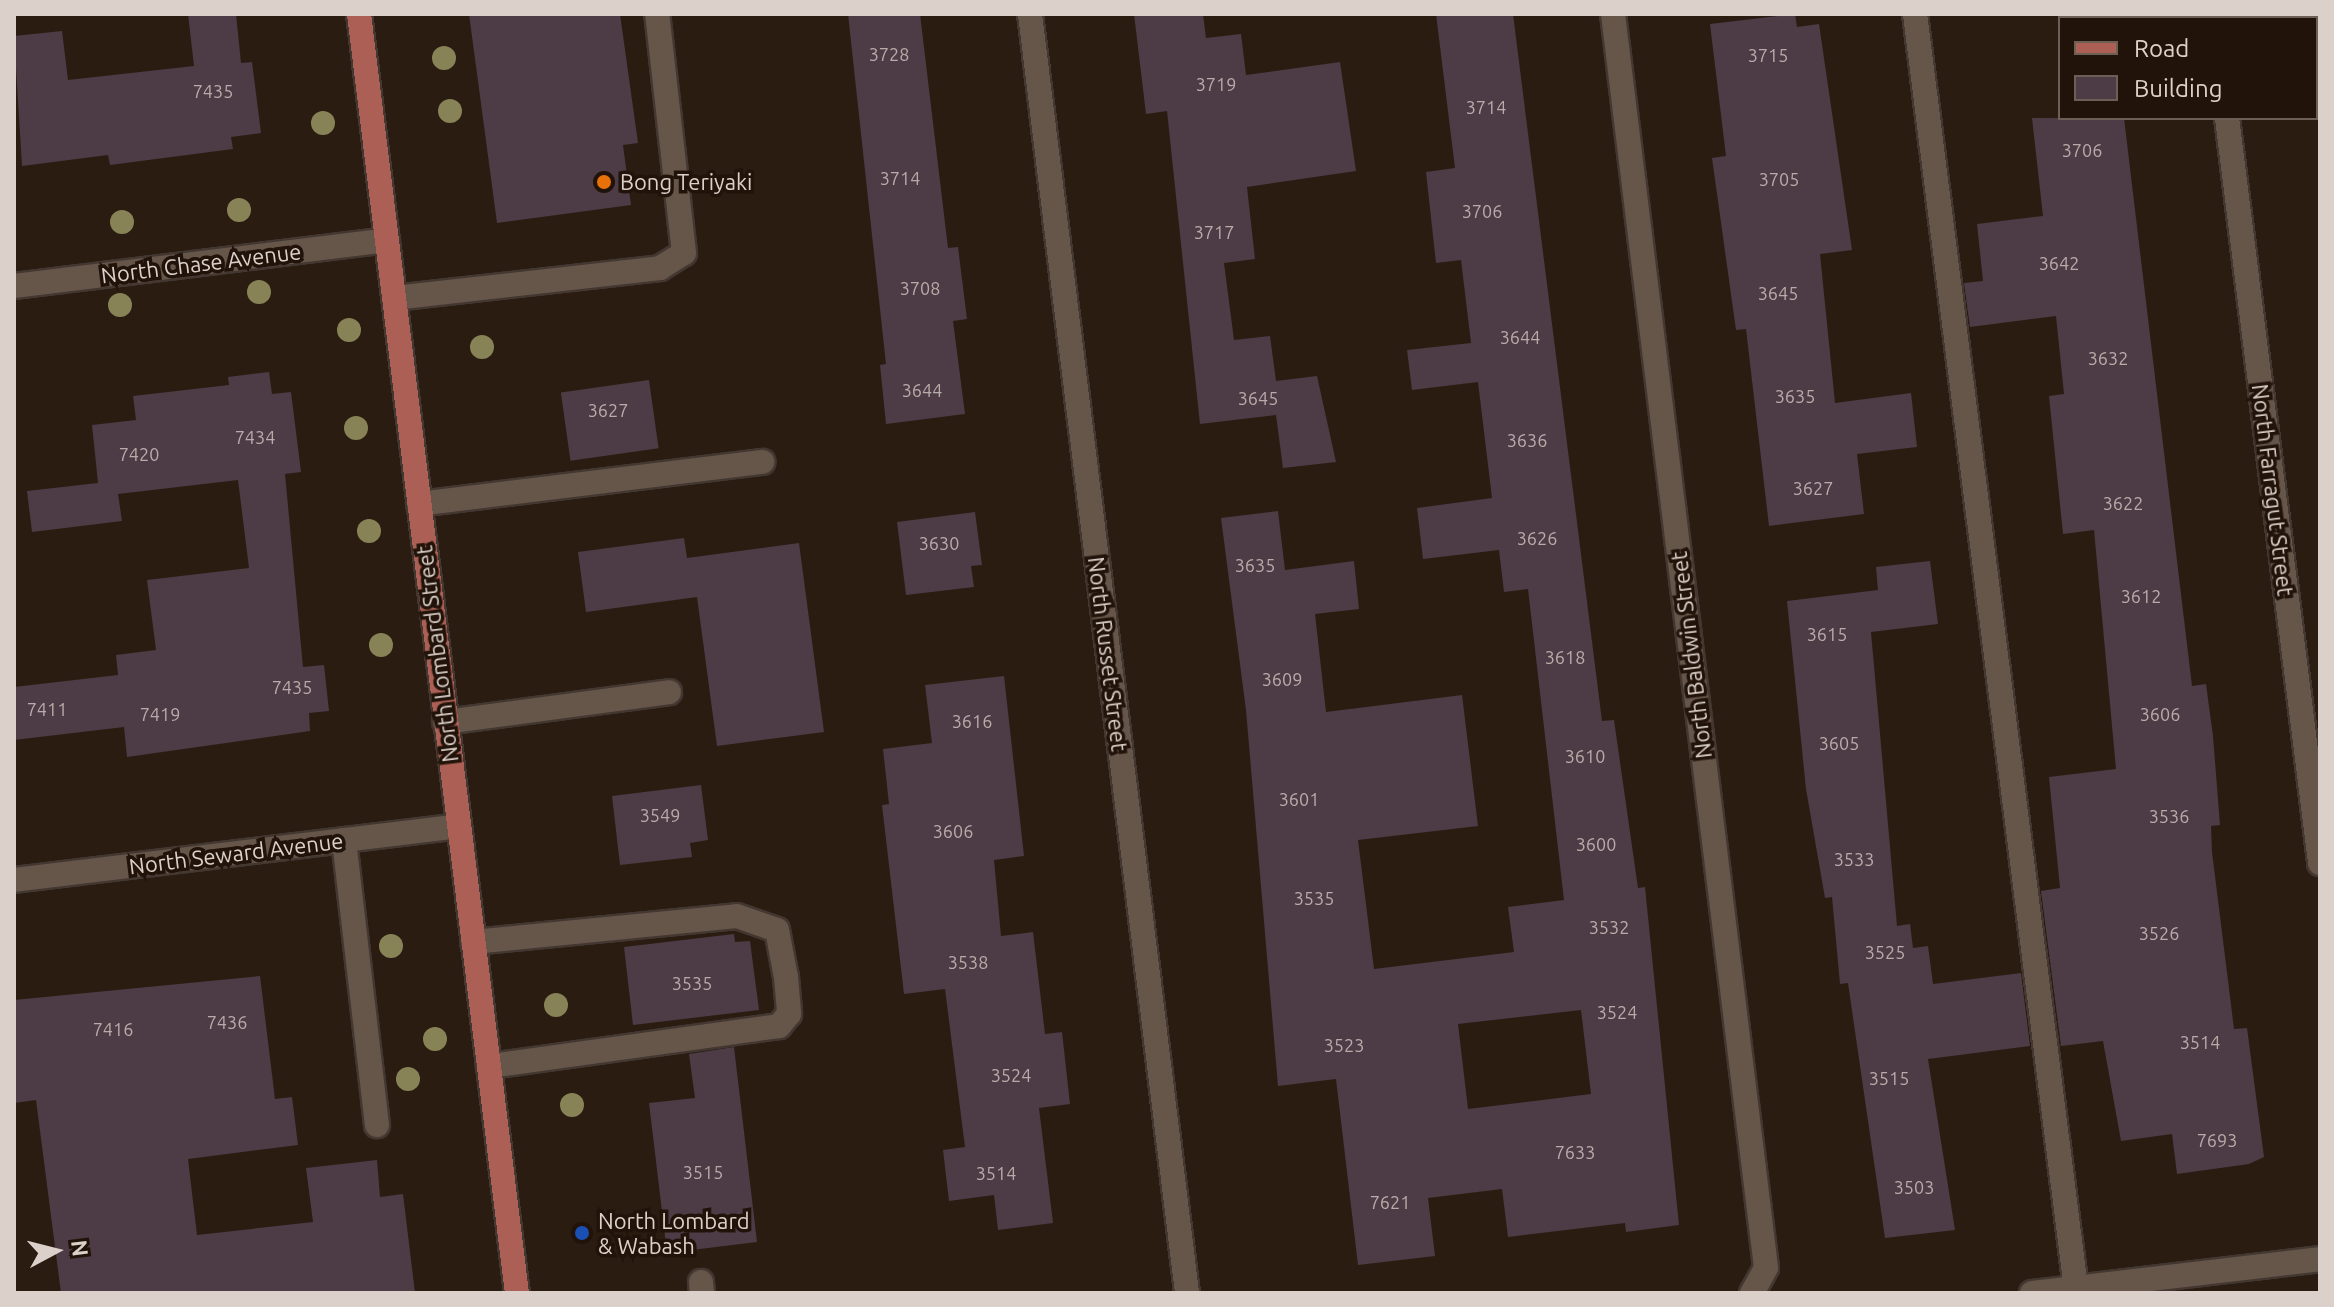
<!DOCTYPE html>
<style>
body{margin:0}
#map{position:relative;width:2334px;height:1307px;overflow:hidden;background:#2b1c12;font-family:Ubuntu,sans-serif}
div>[style]{position:absolute}
.building>*{inset:0;background:#4d3b46;transform-origin:0 0}
.roads{filter:drop-shadow(2px 0 #433731) drop-shadow(-2px 0 #433731) drop-shadow(0 2px #433731) drop-shadow(0 -2px #433731)}
.lane>*{height:24px;margin:-12px;padding:0 12px;transform-origin:12px;border-radius:12px;background:#665549}
.street>*{height:24px;margin:-12px;padding:0 12px;transform-origin:12px;border-radius:12px;background:#665549}
.primary>*{height:24px;margin:-12px;padding:0 12px;transform-origin:12px;border-radius:12px;background:#ac5f54}
.trees>*{width:24px;height:24px;margin:-12px;border-radius:50%;background:#888357}
.dots>*{width:22px;height:22px;translate:-50% -50%;box-sizing:border-box;border:4px solid #211309;border-radius:50%}
span{translate:-50% -50%;white-space:nowrap;text-align:center;line-height:1.15;-webkit-text-stroke:7px #211309;paint-order:stroke}
.number-label{font-size:18px;color:#b8aca9}
.number-label span{-webkit-text-stroke-width:0}
.poi-label{font-size:22px;color:#dbd1ca}
.left{translate:0 -50%;text-align:left}
.street-label{font-size:22px;color:#dbd1ca}
.frame{position:absolute;inset:0;border:16px solid #dbd1ca;pointer-events:none}
.legend{position:absolute;left:2058px;top:16px;width:260px;height:104px;box-sizing:border-box;background:#211309;border:2px solid #6b5f56;margin:0;padding:10px 14px;list-style:none;font-size:24px;color:#dbd1ca}
.legend li{display:flex;align-items:center;gap:16px;height:40px}
.legend b{width:40px;border:2px solid #6b5f56}
.north{position:absolute;left:16px;top:1211px;width:80px;height:80px;-webkit-text-stroke:6px #211309;paint-order:stroke;rotate:83deg;font-size:22px;font-weight:700;line-height:32px;text-align:center;color:#dbd1ca}
.north::after{content:'';display:block;margin:auto;width:28px;height:36px;background:#dbd1ca;clip-path:polygon(50% 0,100% 100%,50% 72%,0 100%)}
</style>
<div id="map">
<div class="building">
<i style="clip-path:polygon(188px 14px,236px 14px,241px 63px,252px 62px,261px 133px,231px 137px,233px 149px,110px 165px,108px 155px,22px 166px,14px 36px,62px 31px,68px 80px,194px 66px)"></i>
<i style="clip-path:polygon(469px 14px,620px 14px,638px 143px,623px 145px,631px 205px,497px 223px)"></i>
<i style="clip-path:polygon(848px 14px,920px 14px,948px 248px,958px 247px,967px 319px,953px 321px,965px 414px,886px 424px,880px 365px,886px 364px)"></i>
<i style="clip-path:polygon(1134px 14px,1203px 14px,1206px 38px,1241px 34px,1246px 75px,1340px 62px,1356px 171px,1247px 187px,1255px 259px,1224px 263px,1234px 340px,1270px 336px,1276px 381px,1317px 376px,1336px 462px,1283px 468px,1276px 415px,1200px 424px,1167px 111px,1146px 114px)"></i>
<i style="clip-path:polygon(evenodd,1436px 14px,1513px 14px,1602px 721px,1614px 720px,1638px 888px,1645px 887px,1679px 1225px,1626px 1232px,1625px 1223px,1508px 1237px,1502px 1189px,1428px 1198px,1435px 1256px,1358px 1265px,1336px 1079px,1278px 1086px,1246px 710px,1221px 518px,1278px 511px,1285px 570px,1354px 561px,1359px 609px,1315px 614px,1326px 712px,1462px 695px,1478px 826px,1358px 840px,1374px 969px,1514px 952px,1508px 907px,1564px 900px,1528px 589px,1504px 592px,1499px 550px,1423px 559px,1417px 508px,1492px 498px,1478px 382px,1412px 390px,1407px 350px,1471px 343px,1461px 260px,1436px 263px,1426px 172px,1455px 168px,1436px 14px,1581px 1010px,1591px 1094px,1468px 1109px,1458px 1024px,1581px 1010px)"></i>
<i style="clip-path:polygon(1795px 14px,1797px 27px,1819px 24px,1852px 250px,1820px 254px,1835px 403px,1911px 393px,1917px 447px,1857px 454px,1864px 514px,1769px 526px,1746px 329px,1736px 330px,1712px 158px,1726px 156px,1710px 24px)"></i>
<i style="clip-path:polygon(2032px 118px,2124px 118px,2192px 686px,2206px 684px,2213px 736px,2220px 825px,2211px 826px,2212px 852px,2234px 1029px,2247px 1028px,2264px 1157px,2249px 1164px,2177px 1174px,2172px 1134px,2121px 1141px,2103px 1041px,2061px 1046px,2041px 891px,2060px 888px,2049px 777px,2116px 769px,2094px 530px,2063px 534px,2049px 396px,2064px 394px,2056px 316px,1970px 327px,1964px 283px,1983px 281px,1977px 224px,2043px 216px)"></i>
<i style="clip-path:polygon(269px 372px,272px 394px,291px 392px,301px 472px,285px 474px,303px 667px,324px 665px,329px 711px,309px 713px,310px 731px,127px 757px,124px 727px,14px 740px,14px 687px,118px 675px,116px 655px,156px 650px,147px 580px,249px 568px,238px 480px,118px 494px,122px 521px,32px 532px,27px 491px,98px 483px,92px 425px,136px 420px,133px 396px,229px 385px,228px 377px)"></i>
<i style="left:649px;top:380px;width:69px;height:89px;rotate:82deg"></i>
<i style="clip-path:polygon(975px 512px,982px 565px,971px 566px,974px 587px,906px 595px,897px 522px)"></i>
<i style="clip-path:polygon(684px 538px,687px 558px,799px 543px,824px 732px,717px 746px,697px 597px,586px 612px,578px 552px)"></i>
<i style="clip-path:polygon(1930px 561px,1938px 624px,1871px 632px,1897px 926px,1910px 924px,1913px 948px,1928px 946px,1933px 984px,2021px 973px,2030px 1046px,1928px 1059px,1955px 1230px,1885px 1238px,1848px 983px,1840px 984px,1832px 897px,1825px 898px,1806px 789px,1787px 601px,1878px 590px,1876px 567px)"></i>
<i style="clip-path:polygon(1004px 676px,1024px 856px,994px 860px,1001px 936px,1033px 932px,1045px 1034px,1062px 1032px,1070px 1104px,1039px 1108px,1053px 1223px,998px 1230px,994px 1195px,949px 1201px,943px 1150px,965px 1147px,945px 989px,904px 994px,882px 805px,889px 804px,883px 749px,932px 743px,925px 685px)"></i>
<i style="clip-path:polygon(701px 785px,708px 840px,690px 843px,692px 857px,620px 865px,612px 796px)"></i>
<i style="clip-path:polygon(734px 934px,735px 942px,750px 941px,759px 1010px,633px 1025px,624px 947px)"></i>
<i style="clip-path:polygon(260px 976px,275px 1099px,292px 1097px,298px 1145px,188px 1159px,197px 1235px,313px 1222px,306px 1168px,377px 1160px,380px 1197px,403px 1194px,415px 1293px,61px 1293px,36px 1100px,14px 1103px,14px 1000px)"></i>
<i style="clip-path:polygon(734px 1047px,757px 1242px,667px 1253px,649px 1103px,695px 1098px,689px 1054px)"></i>
</div>
<div class="roads">
<div class="lane">
<i style="left:1915px;top:14px;width:1284px;rotate:82.8deg"></i>
<i style="left:394px;top:298px;width:268px;rotate:-6.4deg"></i>
<i style="left:660px;top:268px;width:28px;rotate:-32deg"></i>
<i style="left:684px;top:253px;width:241px;rotate:-96.4deg"></i>
<i style="left:419px;top:504px;width:346px;rotate:-7deg"></i>
<i style="left:445px;top:722px;width:226px;rotate:-7.6deg"></i>
<i style="left:344px;top:840px;width:287px;rotate:83.4deg"></i>
<i style="left:473px;top:942px;width:265px;rotate:-5.6deg"></i>
<i style="left:737px;top:916px;width:42px;rotate:19.3deg"></i>
<i style="left:777px;top:930px;width:48px;rotate:79.2deg"></i>
<i style="left:786px;top:977px;width:37px;rotate:85deg"></i>
<i style="left:789px;top:1014px;width:16px;rotate:130deg"></i>
<i style="left:779px;top:1026px;width:293px;rotate:172.1deg"></i>
<i style="left:701px;top:1282px;width:11px;rotate:85deg"></i>
</div>
<div class="street">
<i style="left:1030px;top:14px;width:1289px;rotate:83deg"></i>
<i style="left:1613px;top:14px;width:1263px;rotate:83.04deg"></i>
<i style="left:1766px;top:1268px;width:29px;rotate:119deg"></i>
<i style="left:2214px;top:14px;width:4px;rotate:90deg"></i>
<i style="left:2227px;top:118px;width:751px;rotate:82.88deg"></i>
<i style="left:14px;top:286px;width:376px;rotate:-7deg"></i>
<i style="left:14px;top:880px;width:447px;rotate:-6.9deg"></i>
<i style="left:2032px;top:1293px;width:290px;rotate:-6.7deg"></i>
</div>
<div class="primary">
<i style="left:359px;top:14px;width:1289px;rotate:82.96deg"></i>
</div>
</div>
<div class="trees">
<i style="left:444px;top:58px"></i>
<i style="left:450px;top:111px"></i>
<i style="left:323px;top:123px"></i>
<i style="left:239px;top:210px"></i>
<i style="left:122px;top:222px"></i>
<i style="left:259px;top:292px"></i>
<i style="left:120px;top:305px"></i>
<i style="left:349px;top:330px"></i>
<i style="left:482px;top:347px"></i>
<i style="left:356px;top:428px"></i>
<i style="left:369px;top:531px"></i>
<i style="left:381px;top:645px"></i>
<i style="left:391px;top:946px"></i>
<i style="left:556px;top:1005px"></i>
<i style="left:435px;top:1039px"></i>
<i style="left:408px;top:1079px"></i>
<i style="left:572px;top:1105px"></i>
</div>
<div class="dots">
<i style="left:604px;top:182px;background:#e8710a"></i>
<i style="left:582px;top:1233px;background:#1a4fb4"></i>
</div>
<div class="number-label">
<span style="left:889px;top:54px">3728</span>
<span style="left:1768px;top:55px">3715</span>
<span style="left:1216px;top:84px">3719</span>
<span style="left:213px;top:91px">7435</span>
<span style="left:1486px;top:107px">3714</span>
<span style="left:2082px;top:150px">3706</span>
<span style="left:900px;top:178px">3714</span>
<span style="left:1779px;top:179px">3705</span>
<span style="left:1482px;top:211px">3706</span>
<span style="left:1214px;top:232px">3717</span>
<span style="left:2059px;top:263px">3642</span>
<span style="left:920px;top:288px">3708</span>
<span style="left:1778px;top:293px">3645</span>
<span style="left:1520px;top:337px">3644</span>
<span style="left:2108px;top:358px">3632</span>
<span style="left:922px;top:390px">3644</span>
<span style="left:1795px;top:396px">3635</span>
<span style="left:1258px;top:398px">3645</span>
<span style="left:608px;top:410px">3627</span>
<span style="left:255px;top:437px">7434</span>
<span style="left:1527px;top:440px">3636</span>
<span style="left:139px;top:454px">7420</span>
<span style="left:1813px;top:488px">3627</span>
<span style="left:2123px;top:503px">3622</span>
<span style="left:1537px;top:538px">3626</span>
<span style="left:939px;top:543px">3630</span>
<span style="left:1255px;top:565px">3635</span>
<span style="left:2141px;top:596px">3612</span>
<span style="left:1827px;top:634px">3615</span>
<span style="left:1565px;top:657px">3618</span>
<span style="left:1282px;top:679px">3609</span>
<span style="left:292px;top:687px">7435</span>
<span style="left:47px;top:709px">7411</span>
<span style="left:160px;top:714px">7419</span>
<span style="left:2160px;top:714px">3606</span>
<span style="left:972px;top:721px">3616</span>
<span style="left:1839px;top:743px">3605</span>
<span style="left:1585px;top:756px">3610</span>
<span style="left:1299px;top:799px">3601</span>
<span style="left:660px;top:815px">3549</span>
<span style="left:2169px;top:816px">3536</span>
<span style="left:953px;top:831px">3606</span>
<span style="left:1596px;top:844px">3600</span>
<span style="left:1854px;top:859px">3533</span>
<span style="left:1314px;top:898px">3535</span>
<span style="left:1609px;top:927px">3532</span>
<span style="left:2159px;top:933px">3526</span>
<span style="left:1885px;top:952px">3525</span>
<span style="left:968px;top:962px">3538</span>
<span style="left:692px;top:983px">3535</span>
<span style="left:1617px;top:1012px">3524</span>
<span style="left:227px;top:1022px">7436</span>
<span style="left:113px;top:1029px">7416</span>
<span style="left:2200px;top:1042px">3514</span>
<span style="left:1344px;top:1045px">3523</span>
<span style="left:1011px;top:1075px">3524</span>
<span style="left:1889px;top:1078px">3515</span>
<span style="left:2217px;top:1140px">7693</span>
<span style="left:1575px;top:1152px">7633</span>
<span style="left:703px;top:1172px">3515</span>
<span style="left:996px;top:1173px">3514</span>
<span style="left:1914px;top:1187px">3503</span>
<span style="left:1390px;top:1202px">7621</span>
</div>
<div class="poi-label">
<span class="left" style="left:620px;top:182px">Bong Teriyaki</span>
<span class="left" style="left:598px;top:1233px">North Lombard<br>&amp; Wabash</span>
</div>
<div class="street-label">
<span style="left:201px;top:263px;rotate:-7deg">North Chase Avenue</span>
<span style="left:2273px;top:490px;rotate:83deg">North Farragut Street</span>
<span style="left:437px;top:654px;rotate:-97deg">North Lombard Street</span>
<span style="left:1108px;top:654px;rotate:83deg">North Russet Street</span>
<span style="left:1691px;top:655px;rotate:-97deg">North Baldwin Street</span>
<span style="left:236px;top:853px;rotate:-7deg">North Seward Avenue</span>
</div>
<div class="frame"></div>
<ul class="legend">
<li><b style="height:10px;background:#ac5f54"></b>Road</li>
<li><b style="height:22px;background:#4d3b46"></b>Building</li>
</ul>
<div class="north">N</div>
</div>
